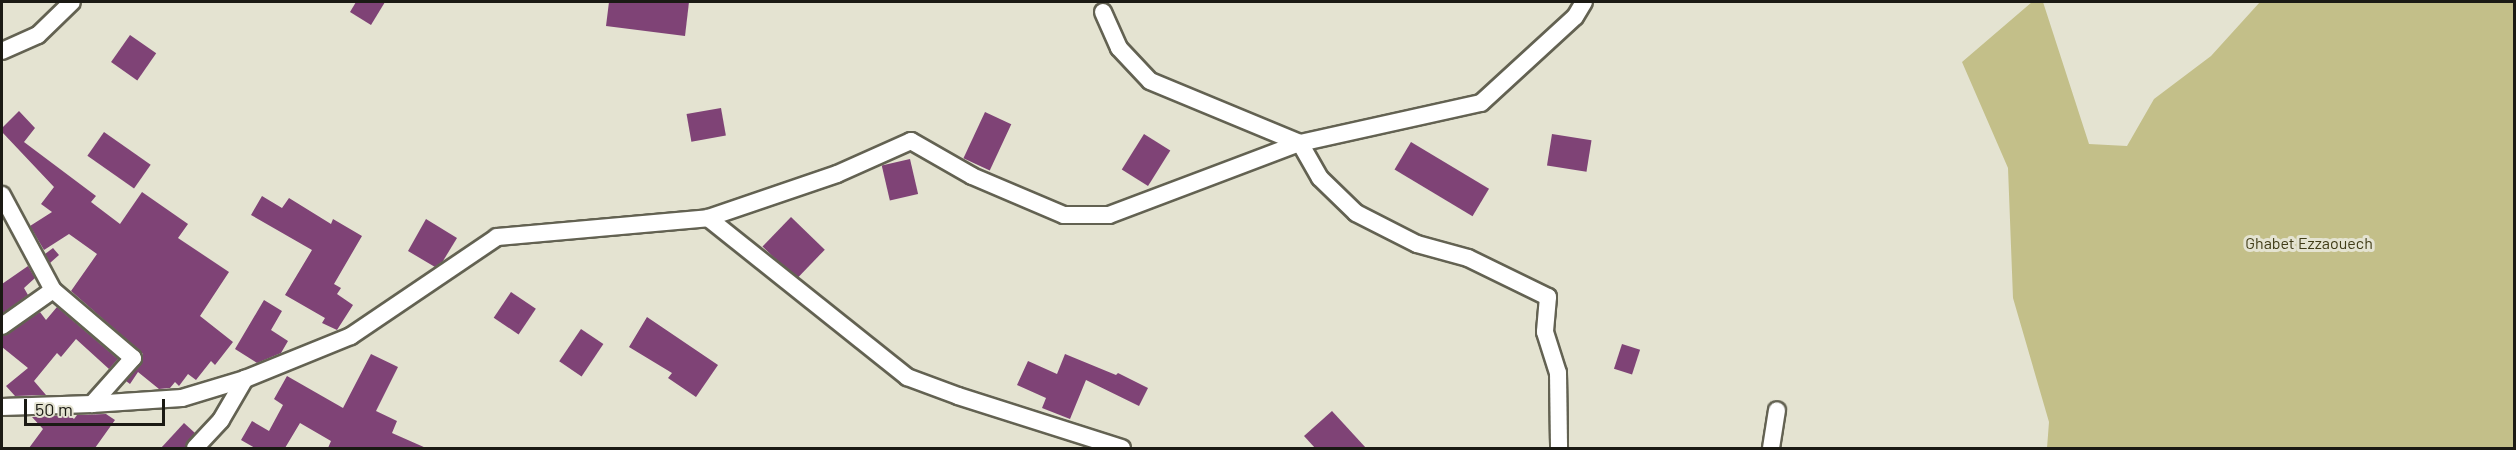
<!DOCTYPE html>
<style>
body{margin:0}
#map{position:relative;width:2516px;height:450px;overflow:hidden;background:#e4e3d1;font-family:Barlow,sans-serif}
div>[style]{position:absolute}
.green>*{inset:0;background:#c3bf89}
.building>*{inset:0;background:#7f4376;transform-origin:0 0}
.roads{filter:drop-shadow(2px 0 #636252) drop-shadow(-2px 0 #636252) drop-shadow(0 2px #636252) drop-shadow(0 -2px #636252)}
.street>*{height:16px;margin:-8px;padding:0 8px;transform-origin:8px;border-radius:8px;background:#fff}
span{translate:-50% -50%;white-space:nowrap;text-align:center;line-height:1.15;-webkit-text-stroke:6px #e4e3d1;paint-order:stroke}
.park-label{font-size:16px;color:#403c17}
.frame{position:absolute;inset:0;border:3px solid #1b1a14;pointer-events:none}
.scale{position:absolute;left:24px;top:399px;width:141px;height:27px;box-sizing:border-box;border:3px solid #1b1a14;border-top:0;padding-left:8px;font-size:18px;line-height:21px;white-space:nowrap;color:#1b1a14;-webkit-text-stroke:4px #e4e3d1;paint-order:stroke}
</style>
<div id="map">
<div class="green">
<i style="clip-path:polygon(2032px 2px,2043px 2px,2089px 144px,2127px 146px,2154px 99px,2211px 56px,2260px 2px,2514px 2px,2514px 448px,2047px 448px,2049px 422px,2013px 298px,2008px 168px,1962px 62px)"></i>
</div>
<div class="building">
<i style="clip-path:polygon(356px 2px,385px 2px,371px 25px,350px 12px)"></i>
<i style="clip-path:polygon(609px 2px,689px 2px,685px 36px,606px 26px)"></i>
<i style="left:130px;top:35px;width:32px;height:33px;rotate:35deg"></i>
<i style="left:721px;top:108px;width:28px;height:35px;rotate:80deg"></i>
<i style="clip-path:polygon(19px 111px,35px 128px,24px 142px,96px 196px,91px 202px,120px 224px,142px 192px,188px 224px,178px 238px,229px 272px,200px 316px,233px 342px,215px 365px,211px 361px,196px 380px,188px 374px,179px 386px,175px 382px,170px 388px,159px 389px,138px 372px,130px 384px,126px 381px,141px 364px,143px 354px,71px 291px,97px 254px,69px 234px,44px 250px,30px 226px,52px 212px,41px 204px,54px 187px,2px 132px,2px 128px)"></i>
<i style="left:985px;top:112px;width:29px;height:51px;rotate:25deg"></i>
<i style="left:104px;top:132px;width:57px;height:29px;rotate:35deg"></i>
<i style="left:1144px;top:134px;width:31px;height:42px;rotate:32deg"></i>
<i style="left:1552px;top:134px;width:40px;height:32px;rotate:9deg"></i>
<i style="left:1411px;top:142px;width:91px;height:32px;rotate:31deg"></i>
<i style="left:910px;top:159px;width:36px;height:29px;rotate:77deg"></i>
<i style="clip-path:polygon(262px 196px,282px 208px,289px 198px,331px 224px,333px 219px,362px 236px,334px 284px,341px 288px,337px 294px,353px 305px,337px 330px,322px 323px,325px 318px,285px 295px,312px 250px,251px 215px)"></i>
<i style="left:791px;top:217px;width:47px;height:41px;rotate:44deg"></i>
<i style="clip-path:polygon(426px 219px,457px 238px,443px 261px,435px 267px,408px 251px)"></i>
<i style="clip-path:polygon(53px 248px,59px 255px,50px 263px,45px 254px)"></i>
<i style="clip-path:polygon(28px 266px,35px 278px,24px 288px,28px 295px,2px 314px,2px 284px)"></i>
<i style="left:511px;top:292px;width:30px;height:31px;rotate:34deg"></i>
<i style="clip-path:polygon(264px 300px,282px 311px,271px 330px,288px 341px,281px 353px,257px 363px,235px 349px)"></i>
<i style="clip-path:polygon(57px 307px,118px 359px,109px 369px,76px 339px,61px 357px,57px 353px,34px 381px,46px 395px,15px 396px,6px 386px,28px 368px,2px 347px,2px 336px,40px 312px,46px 320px)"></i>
<i style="clip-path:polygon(647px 317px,718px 365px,696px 397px,668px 378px,672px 373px,629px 347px)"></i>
<i style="left:581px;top:329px;width:27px;height:39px;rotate:34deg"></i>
<i style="left:1622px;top:344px;width:19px;height:26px;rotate:18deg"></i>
<i style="clip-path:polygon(371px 354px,398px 367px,376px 411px,397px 421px,392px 433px,426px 448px,328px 448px,331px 441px,300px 423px,285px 448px,255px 448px,241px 440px,252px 421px,269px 431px,283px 405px,274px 399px,287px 376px,343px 408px)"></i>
<i style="clip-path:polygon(1065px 354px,1116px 375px,1118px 373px,1148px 388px,1139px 406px,1086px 380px,1070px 419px,1042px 408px,1046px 398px,1017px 385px,1028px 361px,1057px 374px)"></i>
<i style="clip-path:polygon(1332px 411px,1366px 448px,1315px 448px,1304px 436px)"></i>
<i style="clip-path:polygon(106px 414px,115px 420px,95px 448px,29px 448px,43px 429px,32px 417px,69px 415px,74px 419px,77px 415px)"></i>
<i style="clip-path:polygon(184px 423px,195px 433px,185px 448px,161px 448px)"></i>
</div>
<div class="roads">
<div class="street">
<i style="left:1103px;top:12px;width:39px;rotate:66deg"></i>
<i style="left:1119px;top:48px;width:45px;rotate:46.8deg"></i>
<i style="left:1150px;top:81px;width:162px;rotate:22.5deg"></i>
<i style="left:1300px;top:143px;width:40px;rotate:60.3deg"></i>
<i style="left:1320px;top:178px;width:50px;rotate:44.2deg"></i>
<i style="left:1356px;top:213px;width:68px;rotate:26.9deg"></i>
<i style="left:1417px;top:244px;width:53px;rotate:15.4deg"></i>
<i style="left:1468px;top:258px;width:89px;rotate:26deg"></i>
<i style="left:1548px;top:297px;width:35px;rotate:95deg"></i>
<i style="left:1545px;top:332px;width:43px;rotate:72.4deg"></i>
<i style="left:1558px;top:373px;width:75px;rotate:89.2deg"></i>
<i style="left:2px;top:51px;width:39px;rotate:-24deg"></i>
<i style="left:38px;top:35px;width:47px;rotate:-44.1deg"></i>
<i style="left:2px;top:195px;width:108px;rotate:61.8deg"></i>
<i style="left:53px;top:290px;width:105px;rotate:40.4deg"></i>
<i style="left:133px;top:358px;width:62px;rotate:131.7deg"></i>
<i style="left:708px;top:218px;width:255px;rotate:38.6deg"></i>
<i style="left:907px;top:377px;width:54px;rotate:20.4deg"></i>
<i style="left:958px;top:396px;width:172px;rotate:17.6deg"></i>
<i style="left:2px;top:326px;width:62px;rotate:-35.2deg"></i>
<i style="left:2px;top:407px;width:90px;rotate:-1.9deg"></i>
<i style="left:92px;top:404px;width:90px;rotate:-3.8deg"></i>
<i style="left:182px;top:398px;width:66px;rotate:-16.8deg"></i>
<i style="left:245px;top:379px;width:114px;rotate:-22.1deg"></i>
<i style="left:351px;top:336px;width:176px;rotate:-34.1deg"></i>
<i style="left:497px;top:237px;width:212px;rotate:-5.1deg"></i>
<i style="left:708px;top:218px;width:136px;rotate:-18.8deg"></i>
<i style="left:837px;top:174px;width:81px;rotate:-24deg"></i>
<i style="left:911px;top:141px;width:70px;rotate:29.8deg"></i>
<i style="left:972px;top:176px;width:100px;rotate:23deg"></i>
<i style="left:1064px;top:215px;width:45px"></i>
<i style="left:1109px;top:215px;width:204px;rotate:-20.7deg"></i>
<i style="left:1300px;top:143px;width:185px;rotate:-12.5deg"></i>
<i style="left:1481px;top:103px;width:127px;rotate:-42.5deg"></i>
<i style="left:1575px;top:17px;width:17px;rotate:-59deg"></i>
<i style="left:195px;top:448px;width:38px;rotate:-47deg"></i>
<i style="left:221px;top:420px;width:48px;rotate:-59.7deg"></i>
<i style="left:1771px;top:448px;width:38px;rotate:-81deg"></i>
</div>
</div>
<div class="park-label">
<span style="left:2309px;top:243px">Ghabet Ezzaouech</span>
</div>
<div class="frame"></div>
<div class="scale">50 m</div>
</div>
